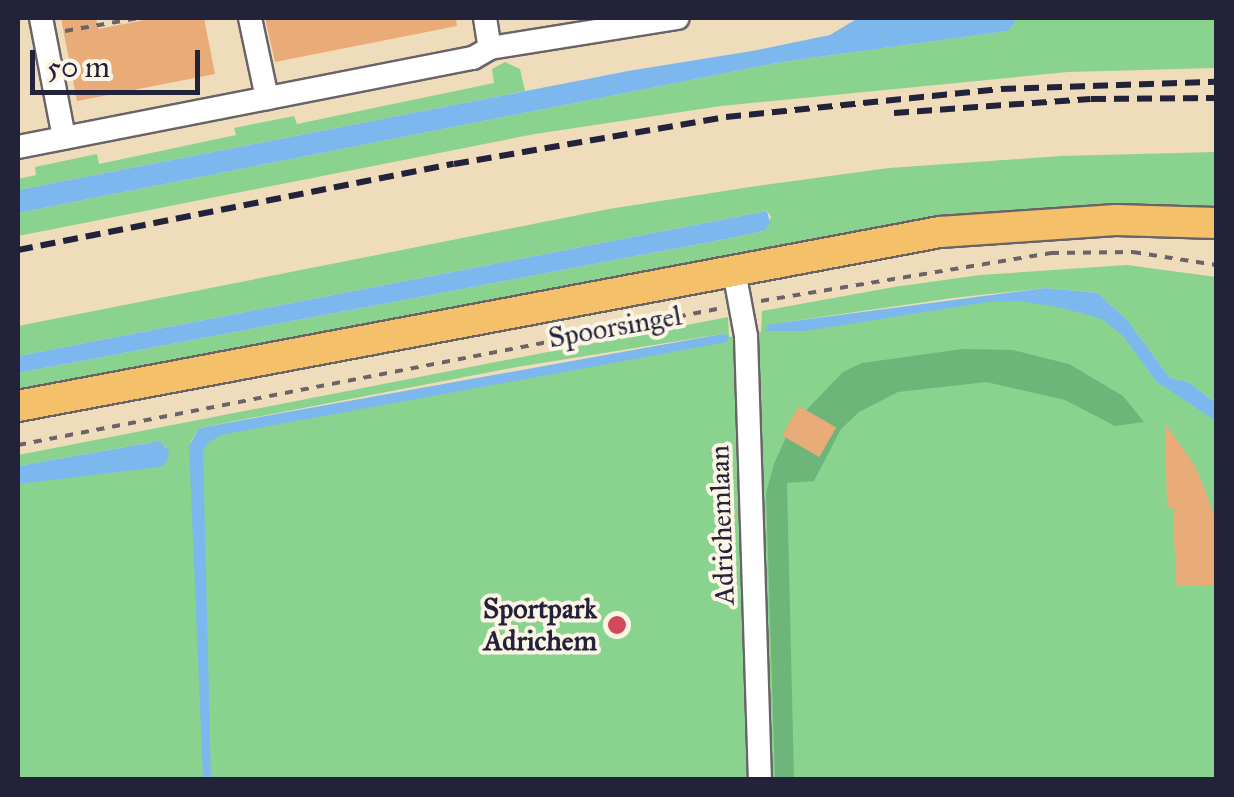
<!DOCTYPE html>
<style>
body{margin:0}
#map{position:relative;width:1234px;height:797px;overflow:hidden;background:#efdcba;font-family:"IM FELL Great Primer",serif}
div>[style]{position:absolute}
.green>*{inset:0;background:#89d38f}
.forest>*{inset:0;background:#6eb57a}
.water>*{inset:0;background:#7cb8ee}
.building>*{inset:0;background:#e9ab78;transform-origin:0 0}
.path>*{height:4px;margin-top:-2px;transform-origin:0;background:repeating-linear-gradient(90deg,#6a6367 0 8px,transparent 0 16px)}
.roads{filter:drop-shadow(2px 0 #6a6367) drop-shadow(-2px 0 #6a6367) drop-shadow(0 2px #6a6367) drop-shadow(0 -2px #6a6367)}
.minor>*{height:22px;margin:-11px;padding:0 11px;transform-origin:11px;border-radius:11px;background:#fff}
.major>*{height:30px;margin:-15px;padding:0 15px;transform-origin:15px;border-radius:15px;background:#f4c16a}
.rail>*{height:6px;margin-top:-3px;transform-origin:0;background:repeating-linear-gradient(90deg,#22223b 0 15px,transparent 0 23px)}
.dots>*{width:28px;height:28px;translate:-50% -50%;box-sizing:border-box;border:5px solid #fcf5e5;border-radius:50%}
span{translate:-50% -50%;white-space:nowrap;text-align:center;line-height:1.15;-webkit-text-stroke:8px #fcf5e5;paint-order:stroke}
.street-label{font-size:28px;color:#22223b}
.poi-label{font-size:28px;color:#22223b;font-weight:700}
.right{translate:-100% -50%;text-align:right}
.frame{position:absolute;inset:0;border:20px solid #22223b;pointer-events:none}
.scale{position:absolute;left:30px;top:50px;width:170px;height:45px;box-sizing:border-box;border:5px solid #22223b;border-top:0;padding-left:12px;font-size:30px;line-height:35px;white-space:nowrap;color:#22223b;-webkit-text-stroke:8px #fcf5e5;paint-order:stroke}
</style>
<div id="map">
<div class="green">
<i style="clip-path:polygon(1013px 18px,1216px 18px,1216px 68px,1068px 72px,721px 106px,535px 134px,18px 236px,18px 213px,782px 62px,1006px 31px,1015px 23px)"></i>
<i style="clip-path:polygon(505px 62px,520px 69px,525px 91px,18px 190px,18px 179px,36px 175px,35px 167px,97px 154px,99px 164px,236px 135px,234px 128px,294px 116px,297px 124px,494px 83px,492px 69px)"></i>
<i style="clip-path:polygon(1216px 152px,1216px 208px,1068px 208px,943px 218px,18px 396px,18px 373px,726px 239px,764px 231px,771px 217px,767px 211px,18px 356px,18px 326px,609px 209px,750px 187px,889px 168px,1061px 156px)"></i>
<i style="clip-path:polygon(evenodd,1127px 265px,1216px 277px,1216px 403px,1188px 382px,1170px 378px,1128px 321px,1098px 293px,1045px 288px,953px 298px,786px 322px,766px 330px,1028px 293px,1093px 304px,1133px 336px,1164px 378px,1216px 410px,1216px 779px,18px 779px,18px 470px,167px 447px,153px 442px,18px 466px,18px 455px,728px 317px,729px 337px,761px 332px,762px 311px,894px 287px,980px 275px,1127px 265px,722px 334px,728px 336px,222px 429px,190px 443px,199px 428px,517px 367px,722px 334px)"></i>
</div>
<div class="forest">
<i style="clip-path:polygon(963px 349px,1013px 350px,1069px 364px,1123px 396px,1144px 422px,1115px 426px,1065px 400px,986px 382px,898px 392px,859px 412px,841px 429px,814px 481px,787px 483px,794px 779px,775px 779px,766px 493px,774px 464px,791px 426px,843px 372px,862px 363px)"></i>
</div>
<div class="water">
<i style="clip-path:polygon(858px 18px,1013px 18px,1015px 23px,1007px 31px,782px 62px,18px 213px,18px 190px,628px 71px,752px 51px,830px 35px)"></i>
<i style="clip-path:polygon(767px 211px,770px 223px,764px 231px,726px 239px,18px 373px,18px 356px)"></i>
<i style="clip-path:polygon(1045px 288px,1098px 293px,1128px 321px,1170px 378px,1188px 382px,1216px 403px,1216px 421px,1157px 382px,1122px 335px,1102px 319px,1063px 308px,1020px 301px,987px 302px,805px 331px,765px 331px,768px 325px,786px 322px)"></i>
<i style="clip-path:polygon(722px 334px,729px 336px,727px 342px,220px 435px,210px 442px,203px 450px,211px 779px,203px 779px,189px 446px,199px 428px)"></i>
<i style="clip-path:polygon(159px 441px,169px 451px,167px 462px,160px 467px,18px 484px,18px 466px)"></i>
</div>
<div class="building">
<i style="clip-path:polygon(61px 18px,96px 18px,98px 29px,155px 18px,204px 18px,215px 74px,77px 101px)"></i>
<i style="clip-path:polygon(265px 18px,456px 18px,457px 26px,275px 62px)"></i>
<i style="left:799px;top:406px;width:43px;height:34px;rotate:30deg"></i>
<i style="clip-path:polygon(1165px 423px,1195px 466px,1210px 503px,1216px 523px,1216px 585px,1176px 586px,1173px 508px,1167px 508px)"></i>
</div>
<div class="path">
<i style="left:65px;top:31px;width:75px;rotate:-10deg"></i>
<i style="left:761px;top:301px;width:294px;rotate:-9.4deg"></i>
<i style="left:1051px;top:253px;width:82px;rotate:-0.7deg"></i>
<i style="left:1133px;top:252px;width:84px;rotate:8.9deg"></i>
<i style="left:18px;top:445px;width:712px;rotate:-11.01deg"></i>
</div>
<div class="roads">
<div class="minor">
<i style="left:41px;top:18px;width:122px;rotate:79.1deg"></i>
<i style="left:250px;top:18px;width:82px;rotate:78deg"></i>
<i style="left:485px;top:18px;width:30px;rotate:81deg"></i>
<i style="left:18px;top:147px;width:464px;rotate:-11.1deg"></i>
<i style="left:473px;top:58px;width:20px;rotate:-30deg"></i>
<i style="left:490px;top:48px;width:190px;rotate:-9.1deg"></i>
<i style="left:734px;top:271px;width:66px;rotate:79.5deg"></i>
<i style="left:746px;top:336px;width:444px;rotate:88.2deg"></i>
</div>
<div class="major">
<i style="left:18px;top:406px;width:938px;rotate:-10.69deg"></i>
<i style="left:940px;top:232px;width:176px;rotate:-3.9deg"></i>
<i style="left:1116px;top:220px;width:100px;rotate:1.7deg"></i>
</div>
</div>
<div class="rail">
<i style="left:894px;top:113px;width:197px;rotate:-4.1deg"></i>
<i style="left:1091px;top:99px;width:125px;rotate:-0.5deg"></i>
<i style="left:18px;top:250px;width:444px;rotate:-11.2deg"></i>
<i style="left:454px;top:164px;width:276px;rotate:-9.8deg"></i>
<i style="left:726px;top:117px;width:276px;rotate:-5.8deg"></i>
<i style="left:1001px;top:89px;width:215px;rotate:-1.9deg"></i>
</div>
<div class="dots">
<i style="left:617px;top:625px;background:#d1495b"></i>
</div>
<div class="street-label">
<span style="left:615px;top:327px;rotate:-10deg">Spoorsingel</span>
<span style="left:722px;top:525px;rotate:-92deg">Adrichemlaan</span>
</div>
<div class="poi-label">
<span class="right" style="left:597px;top:625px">Sportpark<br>Adrichem</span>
</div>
<div class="frame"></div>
<div class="scale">50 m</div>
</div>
